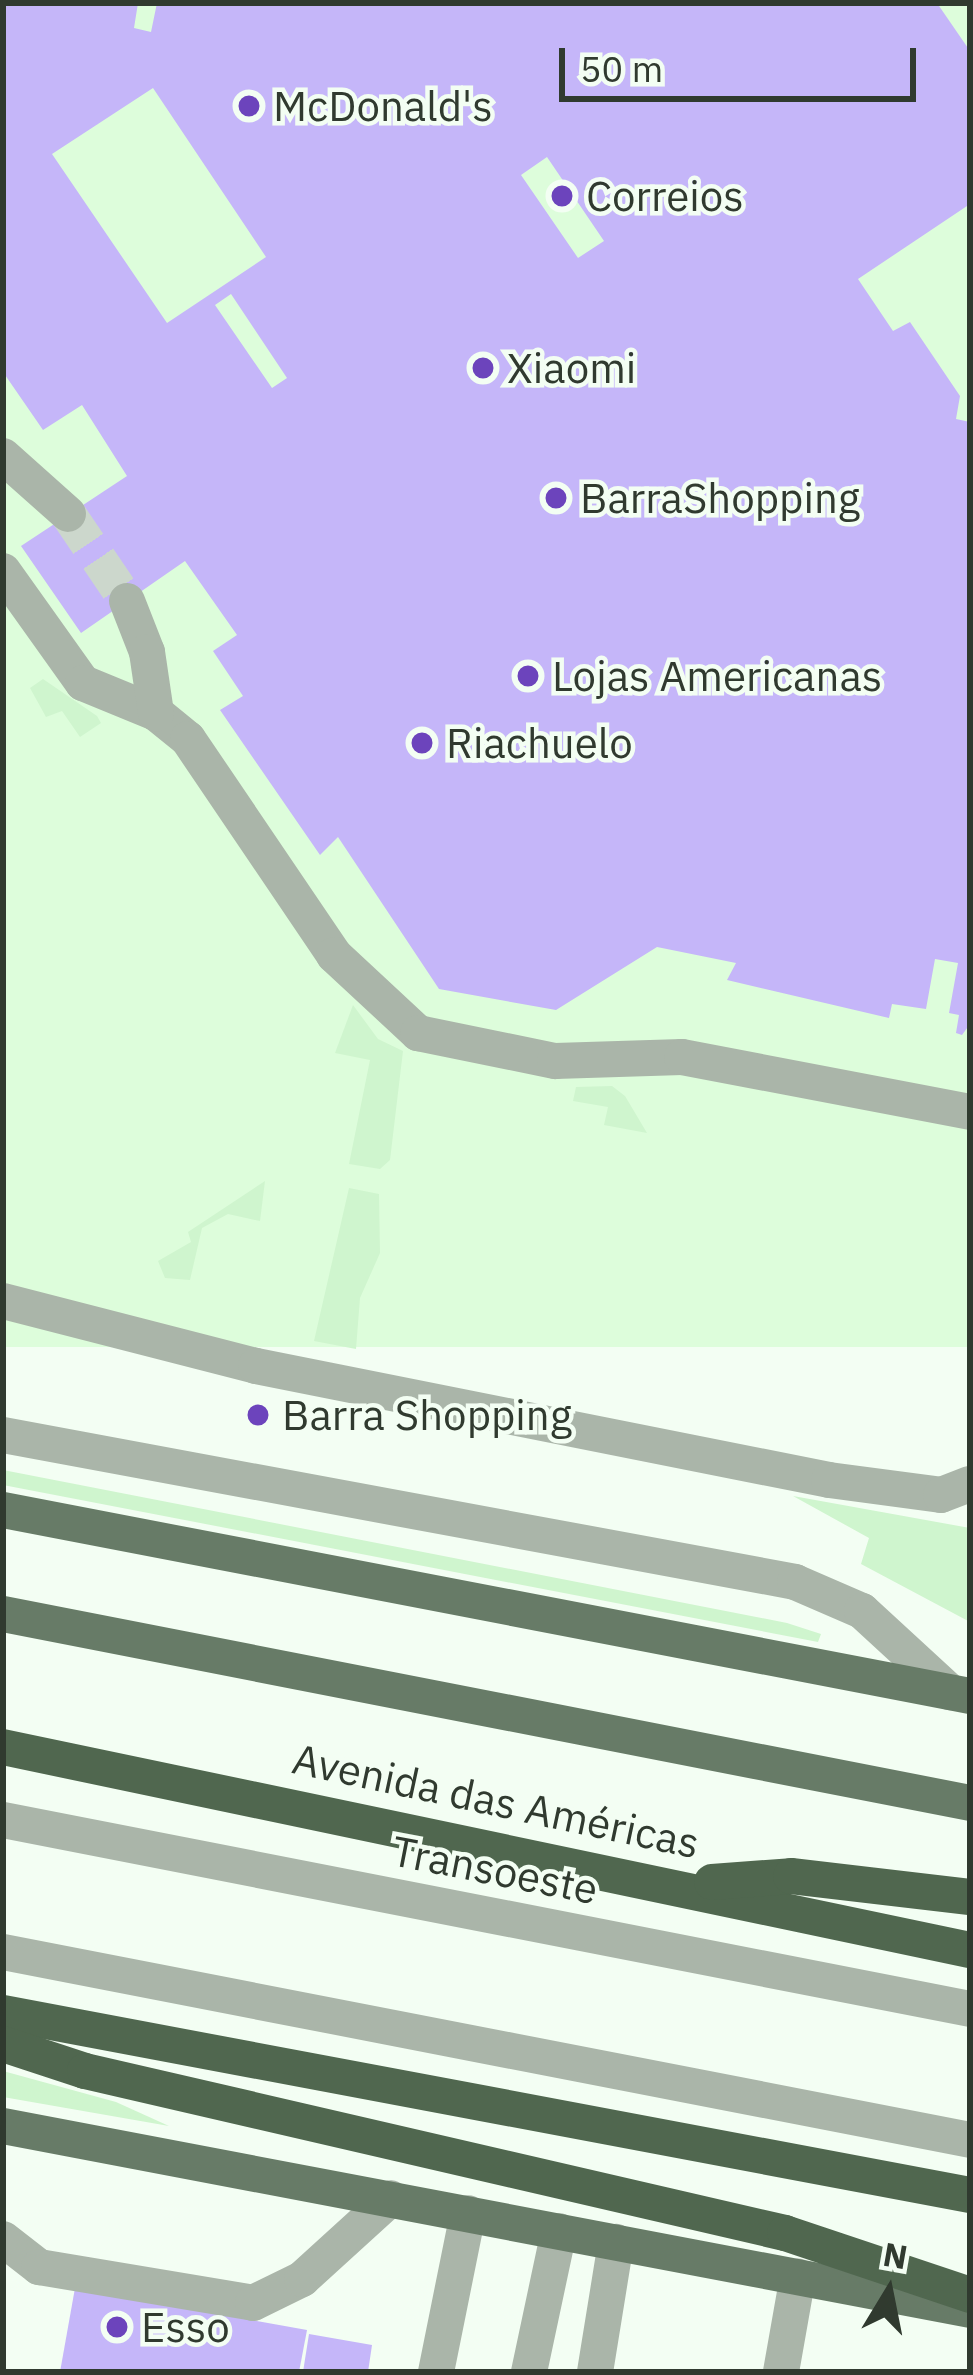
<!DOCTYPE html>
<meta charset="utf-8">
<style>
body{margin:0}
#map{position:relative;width:973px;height:2375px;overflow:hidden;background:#f3fef3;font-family:"IBM Plex Sans",sans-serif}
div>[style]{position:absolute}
.built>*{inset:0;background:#ddfddb;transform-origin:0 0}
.green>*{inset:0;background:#cff5ce}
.building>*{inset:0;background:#c5b6f9}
.minor-tunnel>*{height:36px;margin-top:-18px;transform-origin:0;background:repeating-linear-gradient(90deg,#ccd7cc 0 36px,transparent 0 54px)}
.minor>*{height:36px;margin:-18px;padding:0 18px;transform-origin:18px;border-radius:18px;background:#aab5a9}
.major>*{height:36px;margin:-18px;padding:0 18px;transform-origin:18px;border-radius:18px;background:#677b67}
.highway>*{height:36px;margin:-18px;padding:0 18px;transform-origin:18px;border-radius:18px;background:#50674f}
.dots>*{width:33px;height:33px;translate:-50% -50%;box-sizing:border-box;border:6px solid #f3fef3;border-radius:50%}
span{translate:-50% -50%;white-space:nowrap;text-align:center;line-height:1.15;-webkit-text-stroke:9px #f3fef3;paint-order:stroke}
.poi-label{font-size:42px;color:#303a2f}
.left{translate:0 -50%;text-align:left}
.street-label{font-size:42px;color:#303a2f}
.frame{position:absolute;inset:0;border:6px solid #303a2f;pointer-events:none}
.north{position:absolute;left:829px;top:2231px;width:120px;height:120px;-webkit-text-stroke:9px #f3fef3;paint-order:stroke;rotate:10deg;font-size:33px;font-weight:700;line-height:48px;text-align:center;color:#303a2f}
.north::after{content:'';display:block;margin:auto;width:42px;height:54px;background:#303a2f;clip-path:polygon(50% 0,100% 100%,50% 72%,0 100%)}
.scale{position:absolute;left:559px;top:48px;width:357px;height:54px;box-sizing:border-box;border:6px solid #303a2f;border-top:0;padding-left:15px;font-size:36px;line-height:42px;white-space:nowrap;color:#303a2f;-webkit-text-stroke:9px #f3fef3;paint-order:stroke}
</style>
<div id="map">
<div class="built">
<i style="left:3px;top:3px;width:967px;height:1344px"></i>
</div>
<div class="green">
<i style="clip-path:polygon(43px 679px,97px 716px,101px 723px,80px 737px,62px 711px,46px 717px,30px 688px)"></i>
<i style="clip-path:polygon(353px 1005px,378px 1039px,403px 1051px,390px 1160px,380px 1169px,349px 1164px,370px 1060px,335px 1053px)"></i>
<i style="clip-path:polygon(612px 1086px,625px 1096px,647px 1133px,604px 1125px,608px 1107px,573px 1101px,576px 1087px)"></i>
<i style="clip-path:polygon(265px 1181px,260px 1221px,228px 1214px,202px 1228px,190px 1280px,165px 1278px,158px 1261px,191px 1242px,188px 1232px)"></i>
<i style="clip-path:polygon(349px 1188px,379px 1194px,380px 1253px,360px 1298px,356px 1349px,314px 1341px)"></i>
<i style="clip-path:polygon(3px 1470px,787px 1623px,821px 1634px,818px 1642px,3px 1485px)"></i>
<i style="clip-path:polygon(793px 1496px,970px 1528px,970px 1622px,861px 1564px,869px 1538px)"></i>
<i style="clip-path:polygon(3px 2071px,116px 2102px,169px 2126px,3px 2097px)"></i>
</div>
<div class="building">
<i style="clip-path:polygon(evenodd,3px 3px,138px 3px,134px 28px,151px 32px,157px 3px,937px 3px,970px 51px,970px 204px,858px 279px,893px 331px,910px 322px,960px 396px,956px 419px,970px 422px,970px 1024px,962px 1035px,956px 1033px,959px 1015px,949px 1013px,958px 963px,935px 959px,926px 1009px,892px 1004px,889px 1018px,727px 980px,736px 963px,657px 947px,556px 1010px,439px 989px,338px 837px,320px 855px,220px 710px,243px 696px,213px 651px,237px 635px,185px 561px,81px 633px,21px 546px,127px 476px,82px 405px,43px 430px,3px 372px,3px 3px,153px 88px,266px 257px,167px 323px,52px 154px,153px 88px,3px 3px,547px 157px,604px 241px,578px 258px,521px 175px,547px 157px,3px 3px,231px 294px,287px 378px,272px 388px,215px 305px,231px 294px)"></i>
<i style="clip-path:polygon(75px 2288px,307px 2330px,299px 2372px,60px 2372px)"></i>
<i style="clip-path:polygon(309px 2334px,372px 2345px,368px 2372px,303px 2372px)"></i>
</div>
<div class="minor-tunnel">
<i style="left:68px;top:514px;width:105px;rotate:55.9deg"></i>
</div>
<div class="minor">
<i style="left:3px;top:456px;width:87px;rotate:41.7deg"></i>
<i style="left:3px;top:571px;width:138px;rotate:54.5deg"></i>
<i style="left:83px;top:683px;width:79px;rotate:22.3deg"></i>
<i style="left:156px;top:713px;width:41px;rotate:39.1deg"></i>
<i style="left:188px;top:739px;width:261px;rotate:55.9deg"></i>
<i style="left:334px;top:955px;width:115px;rotate:42.9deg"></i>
<i style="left:418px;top:1033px;width:140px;rotate:11.6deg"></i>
<i style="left:555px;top:1061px;width:127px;rotate:-1.8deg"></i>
<i style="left:682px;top:1057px;width:293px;rotate:10.8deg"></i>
<i style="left:127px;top:601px;width:55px;rotate:68.6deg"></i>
<i style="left:147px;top:652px;width:62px;rotate:81.6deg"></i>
<i style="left:3px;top:1301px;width:261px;rotate:14.4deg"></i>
<i style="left:256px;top:1366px;width:584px;rotate:11.25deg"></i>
<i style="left:829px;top:1480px;width:113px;rotate:7.6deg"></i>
<i style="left:941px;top:1495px;width:31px;rotate:-21deg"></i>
<i style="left:3px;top:1435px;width:806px;rotate:10.51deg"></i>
<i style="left:795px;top:1582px;width:73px;rotate:23.4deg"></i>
<i style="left:862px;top:1611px;width:120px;rotate:42.6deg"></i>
<i style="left:3px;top:1820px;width:985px;rotate:11.06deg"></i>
<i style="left:3px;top:1952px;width:985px;rotate:11deg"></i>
<i style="left:3px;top:2239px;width:46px;rotate:37.9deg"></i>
<i style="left:39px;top:2267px;width:217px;rotate:9.5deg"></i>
<i style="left:253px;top:2303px;width:55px;rotate:-26.1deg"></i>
<i style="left:302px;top:2279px;width:120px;rotate:-42.3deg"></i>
<i style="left:436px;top:2372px;width:162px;rotate:-78.6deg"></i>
<i style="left:529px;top:2372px;width:144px;rotate:-78deg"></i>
<i style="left:595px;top:2372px;width:132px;rotate:-80.8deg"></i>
<i style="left:781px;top:2372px;width:97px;rotate:-80deg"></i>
</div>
<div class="major">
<i style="left:3px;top:1510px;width:985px;rotate:10.89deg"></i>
<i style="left:3px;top:1614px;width:985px;rotate:11.06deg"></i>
<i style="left:3px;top:2126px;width:984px;rotate:10.77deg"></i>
</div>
<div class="highway">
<i style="left:3px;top:1747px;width:988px;rotate:11.86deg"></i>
<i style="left:712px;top:1882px;width:79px;rotate:-4.3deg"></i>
<i style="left:791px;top:1876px;width:180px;rotate:6.7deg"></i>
<i style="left:3px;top:2013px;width:984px;rotate:10.66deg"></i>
<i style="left:3px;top:2044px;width:86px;rotate:18.2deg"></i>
<i style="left:85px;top:2071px;width:719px;rotate:13.03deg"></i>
<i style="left:785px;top:2233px;width:195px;rotate:18.5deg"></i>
</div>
<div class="dots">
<i style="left:249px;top:106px;background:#6c44bc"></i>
<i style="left:562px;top:196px;background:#6c44bc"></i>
<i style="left:483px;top:368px;background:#6c44bc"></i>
<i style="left:556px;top:498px;background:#6c44bc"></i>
<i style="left:528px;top:676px;background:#6c44bc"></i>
<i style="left:422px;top:743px;background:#6c44bc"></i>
<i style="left:258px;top:1415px;background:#6c44bc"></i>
<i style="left:117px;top:2327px;background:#6c44bc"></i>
</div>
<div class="poi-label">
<span class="left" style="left:273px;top:106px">McDonald's</span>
<span class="left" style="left:586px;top:196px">Correios</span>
<span class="left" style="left:507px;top:368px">Xiaomi</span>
<span class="left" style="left:580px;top:498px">BarraShopping</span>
<span class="left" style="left:552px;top:676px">Lojas Americanas</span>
<span class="left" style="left:446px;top:743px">Riachuelo</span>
<span class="left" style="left:282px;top:1415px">Barra Shopping</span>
<span class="left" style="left:141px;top:2327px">Esso</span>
</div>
<div class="street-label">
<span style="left:496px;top:1801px;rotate:12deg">Avenida das Américas</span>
<span style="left:495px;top:1870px;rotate:11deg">Transoeste</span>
</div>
<div class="frame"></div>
<div class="north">N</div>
<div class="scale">50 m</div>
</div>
